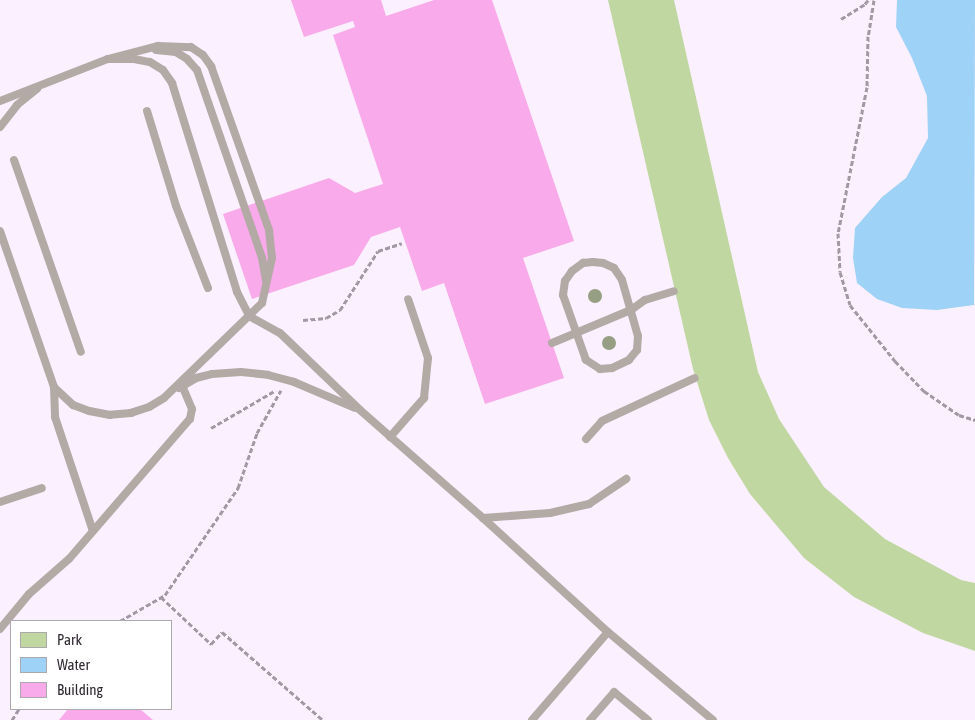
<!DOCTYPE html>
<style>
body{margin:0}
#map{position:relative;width:975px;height:720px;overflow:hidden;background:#faf0ff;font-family:"Asap Condensed",sans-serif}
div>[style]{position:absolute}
.green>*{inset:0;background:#c0d7a2}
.water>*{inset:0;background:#9ed2f6}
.building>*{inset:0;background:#f9aaea}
.path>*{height:3px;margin-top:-1.5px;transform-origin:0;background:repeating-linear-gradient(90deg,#a199a4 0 5px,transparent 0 7.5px)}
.lane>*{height:8px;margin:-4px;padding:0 4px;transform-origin:4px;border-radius:4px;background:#b3aaa6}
.trees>*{width:14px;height:14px;margin:-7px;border-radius:50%;background:#969f83}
span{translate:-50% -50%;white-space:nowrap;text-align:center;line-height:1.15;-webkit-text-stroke:4px #fff;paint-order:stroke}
.legend{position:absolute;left:10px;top:620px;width:162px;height:90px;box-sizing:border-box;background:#fff;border:1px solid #aba9ac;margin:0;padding:6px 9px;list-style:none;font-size:15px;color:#2e2930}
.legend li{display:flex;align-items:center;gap:10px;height:25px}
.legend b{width:25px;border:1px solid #aba9ac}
</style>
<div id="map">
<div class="green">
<i style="clip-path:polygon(608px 0,674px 0,758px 372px,779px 419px,824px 487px,885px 539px,961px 580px,975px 583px,975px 651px,923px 633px,854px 597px,804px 558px,750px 494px,728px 458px,709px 420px,693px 369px)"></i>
</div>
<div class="water">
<i style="clip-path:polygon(897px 0,975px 0,974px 305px,937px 310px,902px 308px,877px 299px,857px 283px,853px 258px,855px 228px,882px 197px,906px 178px,928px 138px,927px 96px,912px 58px,896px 27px)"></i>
</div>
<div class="building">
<i style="clip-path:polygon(291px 0,381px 0,386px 16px,434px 0,492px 0,574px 241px,523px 258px,564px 378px,485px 404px,444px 283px,422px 291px,400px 227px,371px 237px,354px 265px,252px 299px,223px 214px,329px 178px,355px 193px,383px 184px,333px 35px,355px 27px,353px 21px,304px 37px)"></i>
<i style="clip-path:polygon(68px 709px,140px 709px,153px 720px,59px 720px)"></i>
</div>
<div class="path">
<i style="left:874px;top:0;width:36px;rotate:99deg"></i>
<i style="left:868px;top:36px;width:51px;rotate:91.1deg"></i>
<i style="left:867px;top:87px;width:149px;rotate:101.2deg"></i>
<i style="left:838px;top:233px;width:39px;rotate:87deg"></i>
<i style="left:840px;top:272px;width:34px;rotate:73deg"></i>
<i style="left:850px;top:305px;width:72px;rotate:51.2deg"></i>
<i style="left:895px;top:361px;width:42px;rotate:46deg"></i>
<i style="left:924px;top:391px;width:42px;rotate:34.4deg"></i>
<i style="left:959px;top:415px;width:17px;rotate:17deg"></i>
<i style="left:841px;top:19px;width:28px;rotate:-32deg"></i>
<i style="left:865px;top:4px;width:5px;rotate:-53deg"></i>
<i style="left:303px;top:320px;width:23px;rotate:-5deg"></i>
<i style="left:326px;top:318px;width:16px;rotate:-30deg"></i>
<i style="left:340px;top:310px;width:70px;rotate:-57.2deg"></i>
<i style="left:378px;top:251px;width:25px;rotate:-18deg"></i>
<i style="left:211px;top:428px;width:75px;rotate:-30.3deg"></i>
<i style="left:161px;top:597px;width:69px;rotate:43.2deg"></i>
<i style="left:211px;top:644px;width:16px;rotate:-47deg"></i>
<i style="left:222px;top:632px;width:134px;rotate:41.1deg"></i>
<i style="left:120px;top:621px;width:52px;rotate:-30deg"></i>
<i style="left:165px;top:595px;width:130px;rotate:-55.7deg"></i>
<i style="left:238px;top:488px;width:58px;rotate:-70.9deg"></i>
<i style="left:257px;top:433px;width:49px;rotate:-60.8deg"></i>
<i style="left:12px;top:720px;width:13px;rotate:-58deg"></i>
</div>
<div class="lane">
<i style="left:156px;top:50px;width:20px;rotate:6deg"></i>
<i style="left:176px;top:52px;width:13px;rotate:32deg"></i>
<i style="left:187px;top:59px;width:15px;rotate:48deg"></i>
<i style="left:197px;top:70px;width:199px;rotate:70.9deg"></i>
<i style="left:262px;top:258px;width:22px;rotate:80deg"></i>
<i style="left:108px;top:59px;width:26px"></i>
<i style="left:134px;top:59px;width:16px;rotate:11deg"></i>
<i style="left:150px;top:62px;width:15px;rotate:32deg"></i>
<i style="left:163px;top:70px;width:16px;rotate:55deg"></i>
<i style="left:172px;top:83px;width:219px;rotate:72.7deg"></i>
<i style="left:237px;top:292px;width:27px;rotate:63deg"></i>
<i style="left:249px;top:316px;width:35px;rotate:29deg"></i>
<i style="left:280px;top:333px;width:111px;rotate:43.9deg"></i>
<i style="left:360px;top:410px;width:164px;rotate:41.3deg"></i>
<i style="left:483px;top:518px;width:169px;rotate:42.4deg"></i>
<i style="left:608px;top:632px;width:137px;rotate:40deg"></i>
<i style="left:0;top:101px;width:116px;rotate:-21.3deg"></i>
<i style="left:108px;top:59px;width:52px;rotate:-14.6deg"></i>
<i style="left:158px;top:46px;width:33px;rotate:2deg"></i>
<i style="left:191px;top:47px;width:14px;rotate:34deg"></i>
<i style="left:203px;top:55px;width:14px;rotate:54deg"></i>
<i style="left:211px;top:66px;width:174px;rotate:70.5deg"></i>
<i style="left:269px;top:230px;width:28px;rotate:84deg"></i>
<i style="left:272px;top:258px;width:46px;rotate:102.5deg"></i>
<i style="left:262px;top:303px;width:136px;rotate:135.9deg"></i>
<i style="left:164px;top:398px;width:17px;rotate:149deg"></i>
<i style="left:149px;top:407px;width:19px;rotate:162deg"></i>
<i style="left:131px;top:413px;width:21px;rotate:175deg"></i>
<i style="left:110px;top:415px;width:21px;rotate:-169deg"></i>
<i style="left:89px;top:411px;width:17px;rotate:-159deg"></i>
<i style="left:73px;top:405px;width:26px;rotate:-137deg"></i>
<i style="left:54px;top:387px;width:165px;rotate:-109.1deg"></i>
<i style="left:147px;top:111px;width:99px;rotate:73deg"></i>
<i style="left:176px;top:206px;width:88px;rotate:68.7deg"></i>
<i style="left:0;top:127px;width:28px;rotate:-52deg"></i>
<i style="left:17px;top:105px;width:26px;rotate:-39deg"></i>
<i style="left:14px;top:160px;width:203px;rotate:70.8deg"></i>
<i style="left:593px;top:262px;width:10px;rotate:6deg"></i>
<i style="left:603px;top:263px;width:12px;rotate:24deg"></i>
<i style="left:614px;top:268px;width:14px;rotate:56deg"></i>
<i style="left:622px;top:280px;width:58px;rotate:74.1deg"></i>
<i style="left:638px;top:336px;width:14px;rotate:94deg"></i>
<i style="left:637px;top:350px;width:13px;rotate:129deg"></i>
<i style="left:629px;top:360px;width:19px;rotate:155deg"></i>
<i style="left:612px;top:368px;width:12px;rotate:175deg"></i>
<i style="left:600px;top:369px;width:17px;rotate:-147deg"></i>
<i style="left:586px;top:360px;width:69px;rotate:-109.5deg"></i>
<i style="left:563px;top:295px;width:14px;rotate:-82deg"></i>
<i style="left:565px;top:281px;width:12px;rotate:-55deg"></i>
<i style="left:572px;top:271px;width:14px;rotate:-36deg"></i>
<i style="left:583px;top:263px;width:10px;rotate:-6deg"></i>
<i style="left:552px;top:343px;width:86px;rotate:-22.7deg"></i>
<i style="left:631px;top:310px;width:17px;rotate:-36deg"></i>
<i style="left:645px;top:300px;width:30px;rotate:-17deg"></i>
<i style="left:54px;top:387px;width:30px;rotate:88deg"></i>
<i style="left:55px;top:417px;width:120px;rotate:71.6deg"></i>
<i style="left:179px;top:388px;width:20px;rotate:-30deg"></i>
<i style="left:196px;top:378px;width:16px;rotate:-14deg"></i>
<i style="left:212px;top:374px;width:29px;rotate:-4deg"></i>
<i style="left:241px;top:372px;width:27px;rotate:6deg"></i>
<i style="left:268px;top:375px;width:27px;rotate:15deg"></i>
<i style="left:294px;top:382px;width:66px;rotate:23.1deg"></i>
<i style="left:390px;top:437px;width:52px;rotate:-48.9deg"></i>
<i style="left:424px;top:398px;width:40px;rotate:-84.3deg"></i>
<i style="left:428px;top:358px;width:62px;rotate:-108.7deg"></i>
<i style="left:586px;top:439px;width:24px;rotate:-48deg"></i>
<i style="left:602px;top:421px;width:102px;rotate:-24.8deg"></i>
<i style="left:0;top:502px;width:44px;rotate:-18.4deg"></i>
<i style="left:483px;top:518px;width:67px;rotate:-4.3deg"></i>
<i style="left:550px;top:513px;width:40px;rotate:-13deg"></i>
<i style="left:589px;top:504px;width:45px;rotate:-34deg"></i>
<i style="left:0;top:629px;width:45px;rotate:-50.4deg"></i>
<i style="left:29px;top:594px;width:53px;rotate:-41.2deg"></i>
<i style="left:69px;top:559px;width:185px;rotate:-49.2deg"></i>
<i style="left:190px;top:419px;width:10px;rotate:-79deg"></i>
<i style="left:192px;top:409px;width:25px;rotate:-113deg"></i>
<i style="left:532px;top:720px;width:116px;rotate:-49.2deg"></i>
<i style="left:590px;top:720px;width:37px;rotate:-49deg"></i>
<i style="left:614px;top:692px;width:44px;rotate:39.5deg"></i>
</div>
<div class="trees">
<i style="left:595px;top:296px"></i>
<i style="left:609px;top:343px"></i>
</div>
<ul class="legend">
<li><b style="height:14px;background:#c0d7a2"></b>Park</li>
<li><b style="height:14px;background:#9ed2f6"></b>Water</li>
<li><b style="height:14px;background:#f9aaea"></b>Building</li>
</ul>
</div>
